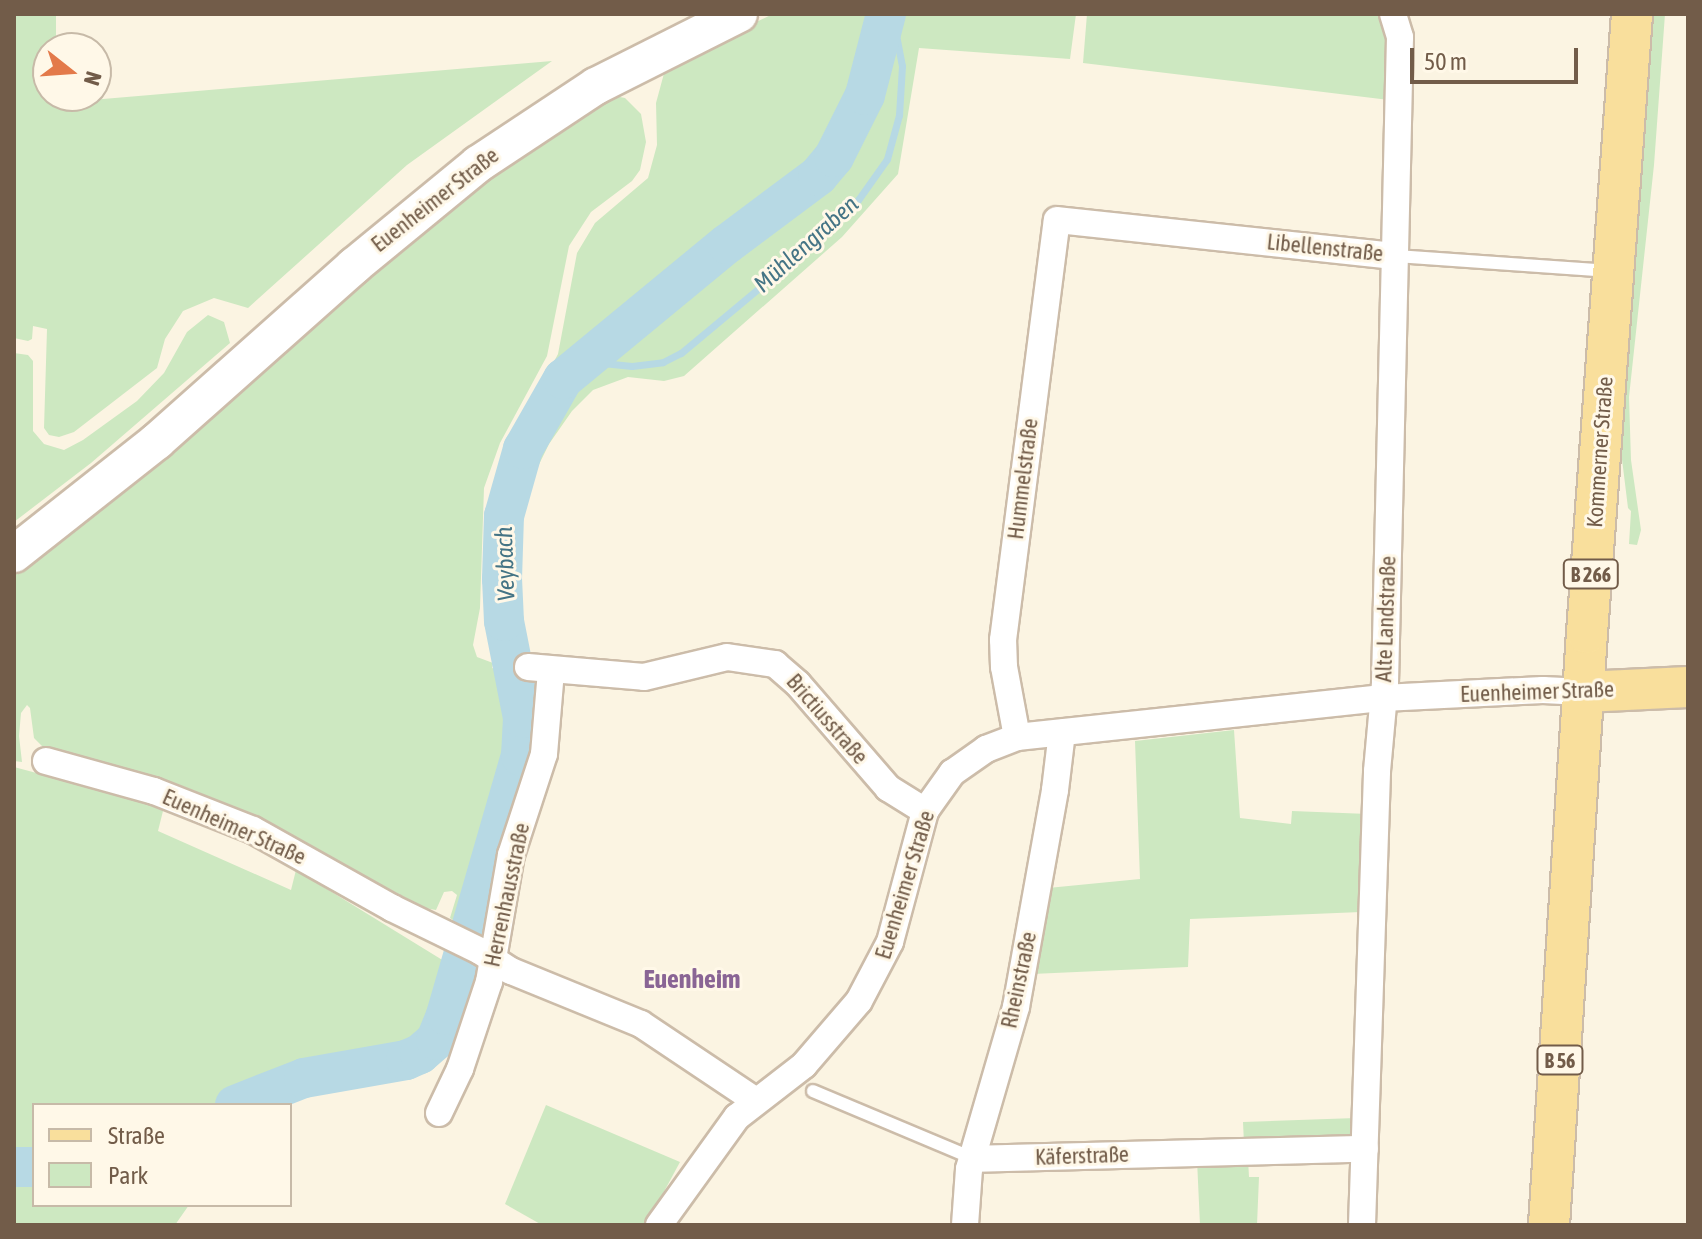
<!DOCTYPE html>
<meta charset="utf-8">
<style>
body{margin:0}
#map{position:relative;width:1702px;height:1239px;overflow:hidden;background:#fbf4e2;font-family:"Asap Condensed",sans-serif}
div>[style]{position:absolute}
.green>*{inset:0;background:#cde8c1}
.stream>*{height:7px;margin:-3.5px;padding:0 3.5px;transform-origin:3.5px;border-radius:3.5px;background:#b7d9e4}
.river>*{height:40px;margin:-20px;padding:0 20px;transform-origin:20px;border-radius:20px;background:#b7d9e4}
.roads{filter:drop-shadow(2px 0 #ccbca9) drop-shadow(-2px 0 #ccbca9) drop-shadow(0 2px #ccbca9) drop-shadow(0 -2px #ccbca9)}
.lane>*{height:12px;margin:-6px;padding:0 6px;transform-origin:6px;border-radius:6px;background:#fff}
.street>*{height:26px;margin:-13px;padding:0 13px;transform-origin:13px;border-radius:13px;background:#fff}
.secondary>*{height:36px;margin:-18px;padding:0 18px;transform-origin:18px;border-radius:18px;background:#fff}
.primary>*{height:40px;margin:-20px;padding:0 20px;transform-origin:20px;border-radius:20px;background:#f9df9c}
span{translate:-50% -50%;white-space:nowrap;text-align:center;line-height:1.15;-webkit-text-stroke:6px #fff8e8;paint-order:stroke}
.shield-label span{padding:2px 6px;background:#fff8e8;border:2px solid;border-radius:6px;-webkit-text-stroke-width:0}
.shield-label{font-size:20px;color:#725c49;font-weight:700}
.street-label{font-size:22px;color:#725c49}
.water-label{font-size:24px;color:#447485;font-style:italic}
.quarter-label{font-size:26px;color:#8a6595;font-weight:700}
.frame{position:absolute;inset:0;border:16px solid #725c49;pointer-events:none}
.legend{position:absolute;left:32px;top:1103px;width:260px;height:104px;box-sizing:border-box;background:#fff8e8;border:2px solid #c7baa8;margin:0;padding:10px 14px;list-style:none;font-size:24px;color:#725c49}
.legend li{display:flex;align-items:center;gap:16px;height:40px}
.legend b{width:40px;border:2px solid #c7baa8}
.north{position:absolute;left:32px;top:32px;width:80px;height:80px;box-sizing:border-box;background:#fff8e8;border:2px solid #c7baa8;border-radius:50%;rotate:107deg;font-size:22px;font-weight:700;line-height:32px;text-align:center;color:#725c49}
.north::after{content:'';display:block;margin:auto;width:28px;height:36px;background:#e37a4a;clip-path:polygon(50% 0,100% 100%,50% 72%,0 100%)}
.scale{position:absolute;left:1410px;top:48px;width:168px;height:36px;box-sizing:border-box;border:4px solid #725c49;border-top:0;padding-left:10px;font-size:24px;line-height:28px;white-space:nowrap;color:#725c49;-webkit-text-stroke:6px #fff8e8;paint-order:stroke}
</style>
<div id="map">
<div class="green">
<i style="clip-path:polygon(14px 14px,56px 14px,56px 48px,48px 48px,48px 96px,55px 96px,56px 103px,552px 61px,407px 165px,248px 308px,214px 298px,183px 311px,165px 339px,157px 368px,74px 432px,59px 437px,49px 435px,44px 428px,47px 329px,33px 326px,32px 339px,28px 341px,14px 338px)"></i>
<i style="clip-path:polygon(773px 14px,1076px 14px,1070px 59px,919px 48px,898px 174px,842px 237px,684px 376px,664px 381px,628px 377px,593px 390px,572px 411px,549px 444px,525px 493px,519px 518px,514px 615px,523px 657px,517px 654px,507px 580px,511px 506px,524px 461px,516px 457px,501px 516px,499px 579px,504px 651px,500px 654px,492px 646px,488px 629px,491px 499px,503px 457px,558px 354px,577px 253px,595px 223px,648px 178px,657px 145px,656px 103px,666px 66px)"></i>
<i style="clip-path:polygon(1087px 14px,1378px 14px,1390px 32px,1389px 100px,1083px 63px)"></i>
<i style="clip-path:polygon(1651px 14px,1665px 14px,1654px 165px,1629px 397px,1631px 460px,1641px 530px,1637px 545px,1629px 544px,1631px 511px,1628px 508px,1620px 443px)"></i>
<i style="clip-path:polygon(610px 95px,625px 98px,641px 114px,646px 142px,640px 170px,632px 181px,591px 212px,569px 246px,547px 356px,500px 443px,484px 488px,480px 608px,473px 645px,477px 657px,493px 663px,492px 668px,501px 671px,504px 667px,535px 679px,540px 732px,486px 940px,454px 927px,456px 922px,450px 918px,457px 895px,452px 891px,444px 892px,436px 910px,425px 908px,236px 808px,185px 787px,43px 747px,34px 738px,30px 708px,27px 705px,21px 713px,19px 736px,22px 762px,14px 761px,14px 576px,52px 548px,51px 542px,427px 220px)"></i>
<i style="clip-path:polygon(208px 315px,224px 322px,230px 343px,91px 463px,14px 522px,14px 353px,28px 355px,33px 361px,33px 431px,44px 444px,64px 450px,83px 440px,137px 401px,164px 373px,187px 332px)"></i>
<i style="clip-path:polygon(1234px 730px,1240px 818px,1291px 824px,1292px 811px,1368px 814px,1361px 912px,1190px 919px,1188px 967px,1032px 974px,1048px 888px,1140px 879px,1135px 741px)"></i>
<i style="clip-path:polygon(14px 767px,164px 807px,158px 831px,291px 890px,296px 870px,444px 961px,449px 959px,450px 951px,477px 962px,444px 1052px,435px 1061px,409px 1072px,319px 1088px,274px 1105px,34px 1105px,34px 1205px,189px 1205px,175px 1225px,14px 1225px)"></i>
<i style="clip-path:polygon(546px 1105px,680px 1162px,646px 1225px,542px 1225px,505px 1204px)"></i>
<i style="clip-path:polygon(1356px 1118px,1354px 1137px,1244px 1144px,1243px 1122px)"></i>
<i style="clip-path:polygon(1248px 1159px,1249px 1177px,1259px 1177px,1257px 1225px,1200px 1225px,1197px 1160px)"></i>
</div>
<div class="stream">
<i style="left:583px;top:361px;width:49px;rotate:5.8deg"></i>
<i style="left:632px;top:366px;width:31px;rotate:-7deg"></i>
<i style="left:663px;top:362px;width:20px;rotate:-27deg"></i>
<i style="left:681px;top:353px;width:186px;rotate:-39.8deg"></i>
<i style="left:824px;top:234px;width:48px;rotate:-45deg"></i>
<i style="left:858px;top:200px;width:50px;rotate:-54.7deg"></i>
<i style="left:887px;top:159px;width:46px;rotate:-74.7deg"></i>
<i style="left:899px;top:115px;width:49px;rotate:-86.5deg"></i>
<i style="left:902px;top:66px;width:53px;rotate:-100.9deg"></i>
</div>
<div class="river">
<i style="left:235px;top:1105px;width:74px;rotate:-21.4deg"></i>
<i style="left:304px;top:1078px;width:104px;rotate:-10deg"></i>
<i style="left:406px;top:1060px;width:15px;rotate:-23deg"></i>
<i style="left:420px;top:1054px;width:21px;rotate:-41deg"></i>
<i style="left:436px;top:1040px;width:27px;rotate:-68deg"></i>
<i style="left:446px;top:1015px;width:270px;rotate:-73.9deg"></i>
<i style="left:521px;top:756px;width:38px;rotate:-87deg"></i>
<i style="left:523px;top:718px;width:99px;rotate:-101.1deg"></i>
<i style="left:504px;top:621px;width:42px;rotate:-92.7deg"></i>
<i style="left:502px;top:579px;width:63px;rotate:-88.2deg"></i>
<i style="left:504px;top:516px;width:70px;rotate:-74.2deg"></i>
<i style="left:523px;top:449px;width:81px;rotate:-60.3deg"></i>
<i style="left:563px;top:379px;width:212px;rotate:-39.5deg"></i>
<i style="left:727px;top:244px;width:114px;rotate:-36.8deg"></i>
<i style="left:818px;top:176px;width:25px;rotate:-50deg"></i>
<i style="left:834px;top:157px;width:69px;rotate:-63.4deg"></i>
<i style="left:865px;top:95px;width:84px;rotate:-75.5deg"></i>
<i style="left:14px;top:1167px;width:20px"></i>
</div>
<div class="roads">
<div class="lane">
<i style="left:1395px;top:256px;width:199px;rotate:4deg"></i>
<i style="left:813px;top:1091px;width:173px;rotate:22.8deg"></i>
</div>
<div class="street">
<i style="left:528px;top:667px;width:116px;rotate:4.9deg"></i>
<i style="left:644px;top:677px;width:85px;rotate:-13.5deg"></i>
<i style="left:727px;top:657px;width:49px;rotate:8.3deg"></i>
<i style="left:775px;top:664px;width:30px;rotate:41deg"></i>
<i style="left:798px;top:684px;width:138px;rotate:49.1deg"></i>
<i style="left:888px;top:788px;width:44px;rotate:31.9deg"></i>
<i style="left:1017px;top:737px;width:71px;rotate:-100.5deg"></i>
<i style="left:1004px;top:667px;width:27px;rotate:-92deg"></i>
<i style="left:1003px;top:640px;width:423px;rotate:-82.7deg"></i>
<i style="left:1057px;top:220px;width:340px;rotate:6.1deg"></i>
<i style="left:46px;top:761px;width:112px;rotate:15.5deg"></i>
<i style="left:154px;top:791px;width:106px;rotate:21.5deg"></i>
<i style="left:253px;top:830px;width:159px;rotate:29.3deg"></i>
<i style="left:392px;top:908px;width:98px;rotate:26deg"></i>
<i style="left:480px;top:951px;width:37px;rotate:33deg"></i>
<i style="left:511px;top:971px;width:140px;rotate:22.2deg"></i>
<i style="left:641px;top:1024px;width:138px;rotate:33.8deg"></i>
<i style="left:439px;top:1113px;width:49px;rotate:-64.5deg"></i>
<i style="left:460px;top:1069px;width:92px;rotate:-71.6deg"></i>
<i style="left:489px;top:982px;width:129px;rotate:-80.2deg"></i>
<i style="left:511px;top:855px;width:106px;rotate:-71.9deg"></i>
<i style="left:544px;top:754px;width:84px;rotate:-85.2deg"></i>
<i style="left:972px;top:1159px;width:393px;rotate:-1.5deg"></i>
<i style="left:659px;top:1225px;width:133px;rotate:-54.2deg"></i>
<i style="left:737px;top:1117px;width:85px;rotate:-37.8deg"></i>
<i style="left:804px;top:1065px;width:84px;rotate:-49.3deg"></i>
<i style="left:859px;top:1001px;width:67px;rotate:-62.3deg"></i>
<i style="left:890px;top:942px;width:136px;rotate:-75deg"></i>
<i style="left:925px;top:811px;width:47px;rotate:-54.6deg"></i>
<i style="left:952px;top:773px;width:42px;rotate:-35.2deg"></i>
<i style="left:986px;top:749px;width:33px;rotate:-21deg"></i>
<i style="left:1017px;top:737px;width:368px;rotate:-6.1deg"></i>
<i style="left:1383px;top:698px;width:160px;rotate:-2.9deg"></i>
<i style="left:1543px;top:690px;width:41px;rotate:2.8deg"></i>
<i style="left:965px;top:1225px;width:56px;rotate:-85.9deg"></i>
<i style="left:969px;top:1169px;width:169px;rotate:-73.8deg"></i>
<i style="left:1016px;top:1007px;width:220px;rotate:-79.8deg"></i>
<i style="left:1055px;top:790px;width:58px;rotate:-83.1deg"></i>
<i style="left:1362px;top:1225px;width:454px;rotate:-88.1deg"></i>
<i style="left:1377px;top:771px;width:88px;rotate:-84.8deg"></i>
<i style="left:1385px;top:683px;width:646px;rotate:-88.67deg"></i>
<i style="left:1400px;top:37px;width:24px;rotate:-107deg"></i>
</div>
<div class="secondary">
<i style="left:14px;top:554px;width:182px;rotate:-38.3deg"></i>
<i style="left:157px;top:441px;width:264px;rotate:-41.6deg"></i>
<i style="left:354px;top:266px;width:161px;rotate:-39.4deg"></i>
<i style="left:478px;top:164px;width:141px;rotate:-33.5deg"></i>
<i style="left:596px;top:86px;width:160px;rotate:-26.7deg"></i>
</div>
<div class="primary">
<i style="left:1584px;top:692px;width:104px;rotate:-2.8deg"></i>
<i style="left:1549px;top:1225px;width:593px;rotate:-86.33deg"></i>
<i style="left:1587px;top:633px;width:621px;rotate:-85.84deg"></i>
</div>
</div>
<div class="shield-label">
<span style="left:1591px;top:574px">B 266</span>
<span style="left:1560px;top:1060px">B 56</span>
</div>
<div class="street-label">
<span style="left:435px;top:200px;rotate:-38deg">Euenheimer Straße</span>
<span style="left:1325px;top:248px;rotate:6deg">Libellenstraße</span>
<span style="left:1600px;top:452px;rotate:-86deg">Kommerner Straße</span>
<span style="left:1023px;top:479px;rotate:-83deg">Hummelstraße</span>
<span style="left:1386px;top:619px;rotate:-88deg">Alte Landstraße</span>
<span style="left:1537px;top:692px;rotate:-2deg">Euenheimer Straße</span>
<span style="left:827px;top:719px;rotate:49deg">Brictiusstraße</span>
<span style="left:234px;top:827px;rotate:24deg">Euenheimer Straße</span>
<span style="left:905px;top:885px;rotate:-73deg">Euenheimer Straße</span>
<span style="left:507px;top:895px;rotate:-78deg">Herrenhausstraße</span>
<span style="left:1019px;top:980px;rotate:-78deg">Rheinstraße</span>
<span style="left:1082px;top:1156px;rotate:-2deg">Käferstraße</span>
</div>
<div class="water-label">
<span style="left:806px;top:244px;rotate:-42deg">Mühlengraben</span>
<span style="left:505px;top:564px;rotate:-92deg">Veybach</span>
</div>
<div class="quarter-label">
<span style="left:692px;top:980px">Euenheim</span>
</div>
<div class="frame"></div>
<ul class="legend">
<li><b style="height:10px;background:#f9df9c"></b>Straße</li>
<li><b style="height:22px;background:#cde8c1"></b>Park</li>
</ul>
<div class="north">N</div>
<div class="scale">50 m</div>
</div>
